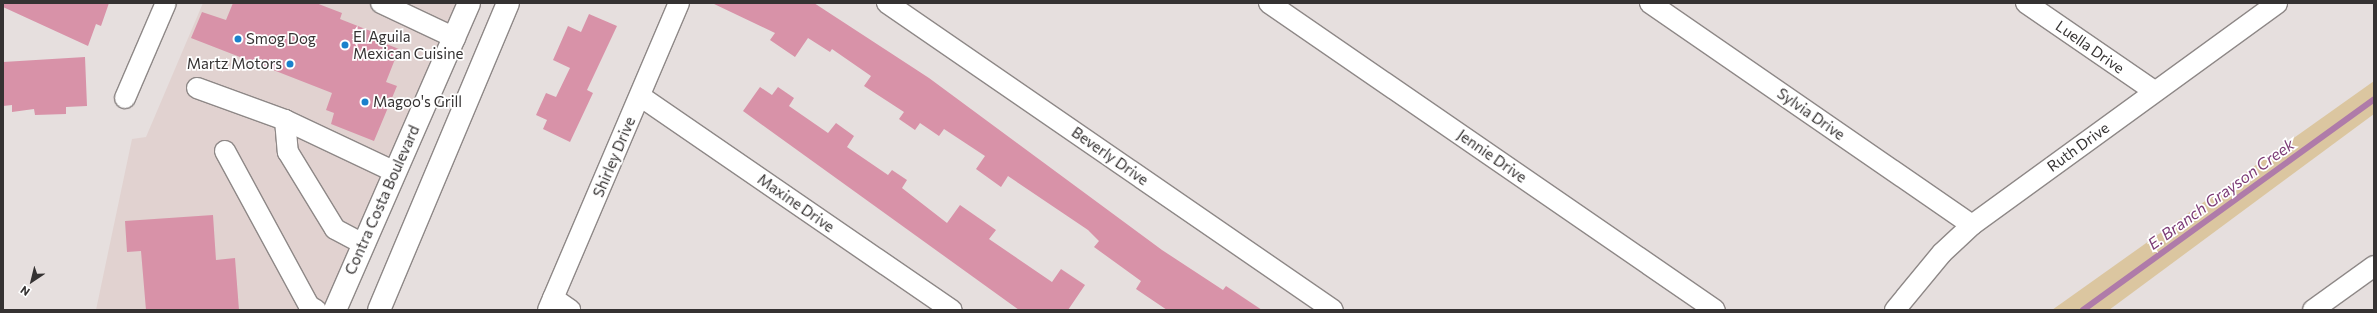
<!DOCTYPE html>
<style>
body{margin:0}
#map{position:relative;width:2377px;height:313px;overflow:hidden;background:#e6dfde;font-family:Commissioner,sans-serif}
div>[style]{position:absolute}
.built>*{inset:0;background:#e1d2d0}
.green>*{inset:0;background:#dbc6a0}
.stream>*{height:6px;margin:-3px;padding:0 3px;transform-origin:3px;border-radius:3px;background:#af7ba9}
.building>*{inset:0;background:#d892a8}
.roads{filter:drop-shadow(1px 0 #8e8887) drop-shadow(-1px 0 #8e8887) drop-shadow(0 1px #8e8887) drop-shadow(0 -1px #8e8887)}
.minor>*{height:20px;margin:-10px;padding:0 10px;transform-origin:10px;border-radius:10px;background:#fff}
.major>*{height:22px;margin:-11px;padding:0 11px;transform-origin:11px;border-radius:11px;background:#fff}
.dots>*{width:11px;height:11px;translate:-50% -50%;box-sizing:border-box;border:2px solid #fff;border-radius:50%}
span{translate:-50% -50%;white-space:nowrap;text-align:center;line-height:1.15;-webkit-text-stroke:3.5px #fff;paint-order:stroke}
.poi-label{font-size:15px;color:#353232}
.left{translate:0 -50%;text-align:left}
.right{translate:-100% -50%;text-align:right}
.street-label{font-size:15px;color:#353232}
.water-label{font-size:16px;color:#7c3b76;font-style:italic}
.frame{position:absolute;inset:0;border:4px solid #353232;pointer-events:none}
.north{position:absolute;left:12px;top:261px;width:40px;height:40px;-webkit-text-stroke:3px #fff;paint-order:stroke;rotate:215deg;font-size:11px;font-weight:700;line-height:16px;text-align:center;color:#353232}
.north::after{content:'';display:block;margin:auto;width:14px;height:18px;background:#353232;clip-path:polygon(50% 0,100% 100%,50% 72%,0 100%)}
</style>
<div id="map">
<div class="built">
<i style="clip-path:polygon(203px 3px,469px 3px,335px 310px,96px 310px,132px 139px,146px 137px)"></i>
</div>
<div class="green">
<i style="clip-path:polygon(2374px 81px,2374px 114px,2109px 310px,2052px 310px)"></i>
</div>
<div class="stream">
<i style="left:2083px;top:310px;width:359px;rotate:-35.9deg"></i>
</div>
<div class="building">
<i style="clip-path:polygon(3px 3px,109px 3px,101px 26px,96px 24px,88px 46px,3px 7px)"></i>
<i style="clip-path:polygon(233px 3px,316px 3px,342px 13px,340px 19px,373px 32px,371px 38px,399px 49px,386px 82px,397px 86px,374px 141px,331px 124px,334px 113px,326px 110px,332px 93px,191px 38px,202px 12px,226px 20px)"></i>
<i style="clip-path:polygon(712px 3px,814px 3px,929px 78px,1162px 250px,1223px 290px,1226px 286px,1262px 310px,1167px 310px,1136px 289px,1141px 281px,1094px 247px,1099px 241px,1088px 230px,1008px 176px,1001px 187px,976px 169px,985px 156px,944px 129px,939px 136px,920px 123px,915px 130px,899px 119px,904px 112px,864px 86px,871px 76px,832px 49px,830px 52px,808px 38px,795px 57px,770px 40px,775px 33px)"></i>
<i style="clip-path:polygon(589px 14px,617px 26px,587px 90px,593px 93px,570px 142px,543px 129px,547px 120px,536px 115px,546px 93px,556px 97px,570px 68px,553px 60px,568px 26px,581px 32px)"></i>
<i style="clip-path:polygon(85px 57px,87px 106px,66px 107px,66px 114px,35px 115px,34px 109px,12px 112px,12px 105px,3px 106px,3px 62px)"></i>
<i style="clip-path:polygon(760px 87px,772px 95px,778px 87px,794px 98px,789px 106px,828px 133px,836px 123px,854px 136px,847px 147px,888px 175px,892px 170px,907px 180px,902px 188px,947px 223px,960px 205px,996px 230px,989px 239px,1052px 282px,1061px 269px,1085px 285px,1068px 310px,1019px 310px,743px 111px)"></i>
<i style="clip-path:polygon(213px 215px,216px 260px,235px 258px,239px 310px,146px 310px,141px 251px,127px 252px,125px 221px)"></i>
</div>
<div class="roads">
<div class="minor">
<i style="left:381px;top:3px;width:82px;rotate:25.3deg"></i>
<i style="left:887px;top:3px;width:541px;rotate:34.54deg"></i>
<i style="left:1269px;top:3px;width:541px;rotate:34.54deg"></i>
<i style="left:1650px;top:3px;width:391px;rotate:34.6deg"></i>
<i style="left:2026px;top:3px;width:155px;rotate:34.5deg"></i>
<i style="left:197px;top:88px;width:94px;rotate:20deg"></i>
<i style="left:285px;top:120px;width:122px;rotate:25.3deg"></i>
<i style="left:640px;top:96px;width:378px;rotate:34.5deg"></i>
<i style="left:125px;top:98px;width:103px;rotate:-66.7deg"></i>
<i style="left:285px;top:120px;width:32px;rotate:85deg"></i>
<i style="left:288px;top:152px;width:90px;rotate:58.6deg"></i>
<i style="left:335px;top:229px;width:32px;rotate:28deg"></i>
<i style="left:225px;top:151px;width:176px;rotate:61.5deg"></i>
<i style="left:309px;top:306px;width:8px;rotate:30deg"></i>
<i style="left:553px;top:298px;width:21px;rotate:35deg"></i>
<i style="left:548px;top:310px;width:334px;rotate:-66.9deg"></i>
<i style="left:1895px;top:310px;width:74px;rotate:-50.5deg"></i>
<i style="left:1942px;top:253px;width:41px;rotate:-43deg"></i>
<i style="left:1972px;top:225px;width:377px;rotate:-36deg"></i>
<i style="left:2313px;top:310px;width:75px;rotate:-35.8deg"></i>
</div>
<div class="major">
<i style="left:335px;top:310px;width:335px;rotate:-66.4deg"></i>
<i style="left:379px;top:310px;width:333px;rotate:-67.2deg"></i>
</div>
</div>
<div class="dots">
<i style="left:238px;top:39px;background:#1a81cc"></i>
<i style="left:345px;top:45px;background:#1a81cc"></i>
<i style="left:290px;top:64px;background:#1a81cc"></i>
<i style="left:365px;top:102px;background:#1a81cc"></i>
</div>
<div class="poi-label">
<span class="left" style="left:353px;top:45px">El Aguila<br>Mexican Cuisine</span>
<span class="left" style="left:246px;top:39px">Smog Dog</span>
<span class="right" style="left:282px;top:64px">Martz Motors</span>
<span class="left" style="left:373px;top:102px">Magoo's Grill</span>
</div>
<div class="street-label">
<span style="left:2090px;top:47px;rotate:35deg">Luella Drive</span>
<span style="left:1811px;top:114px;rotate:35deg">Sylvia Drive</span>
<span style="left:2078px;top:147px;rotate:-36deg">Ruth Drive</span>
<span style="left:1110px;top:156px;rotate:35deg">Beverly Drive</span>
<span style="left:1492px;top:156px;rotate:35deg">Jennie Drive</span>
<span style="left:614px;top:157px;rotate:-67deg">Shirley Drive</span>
<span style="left:382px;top:200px;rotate:-66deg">Contra Costa Boulevard</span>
<span style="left:796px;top:203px;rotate:35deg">Maxine Drive</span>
</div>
<div class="water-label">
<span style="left:2221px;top:194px;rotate:-36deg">E. Branch Grayson Creek</span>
</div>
<div class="frame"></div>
<div class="north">N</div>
</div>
